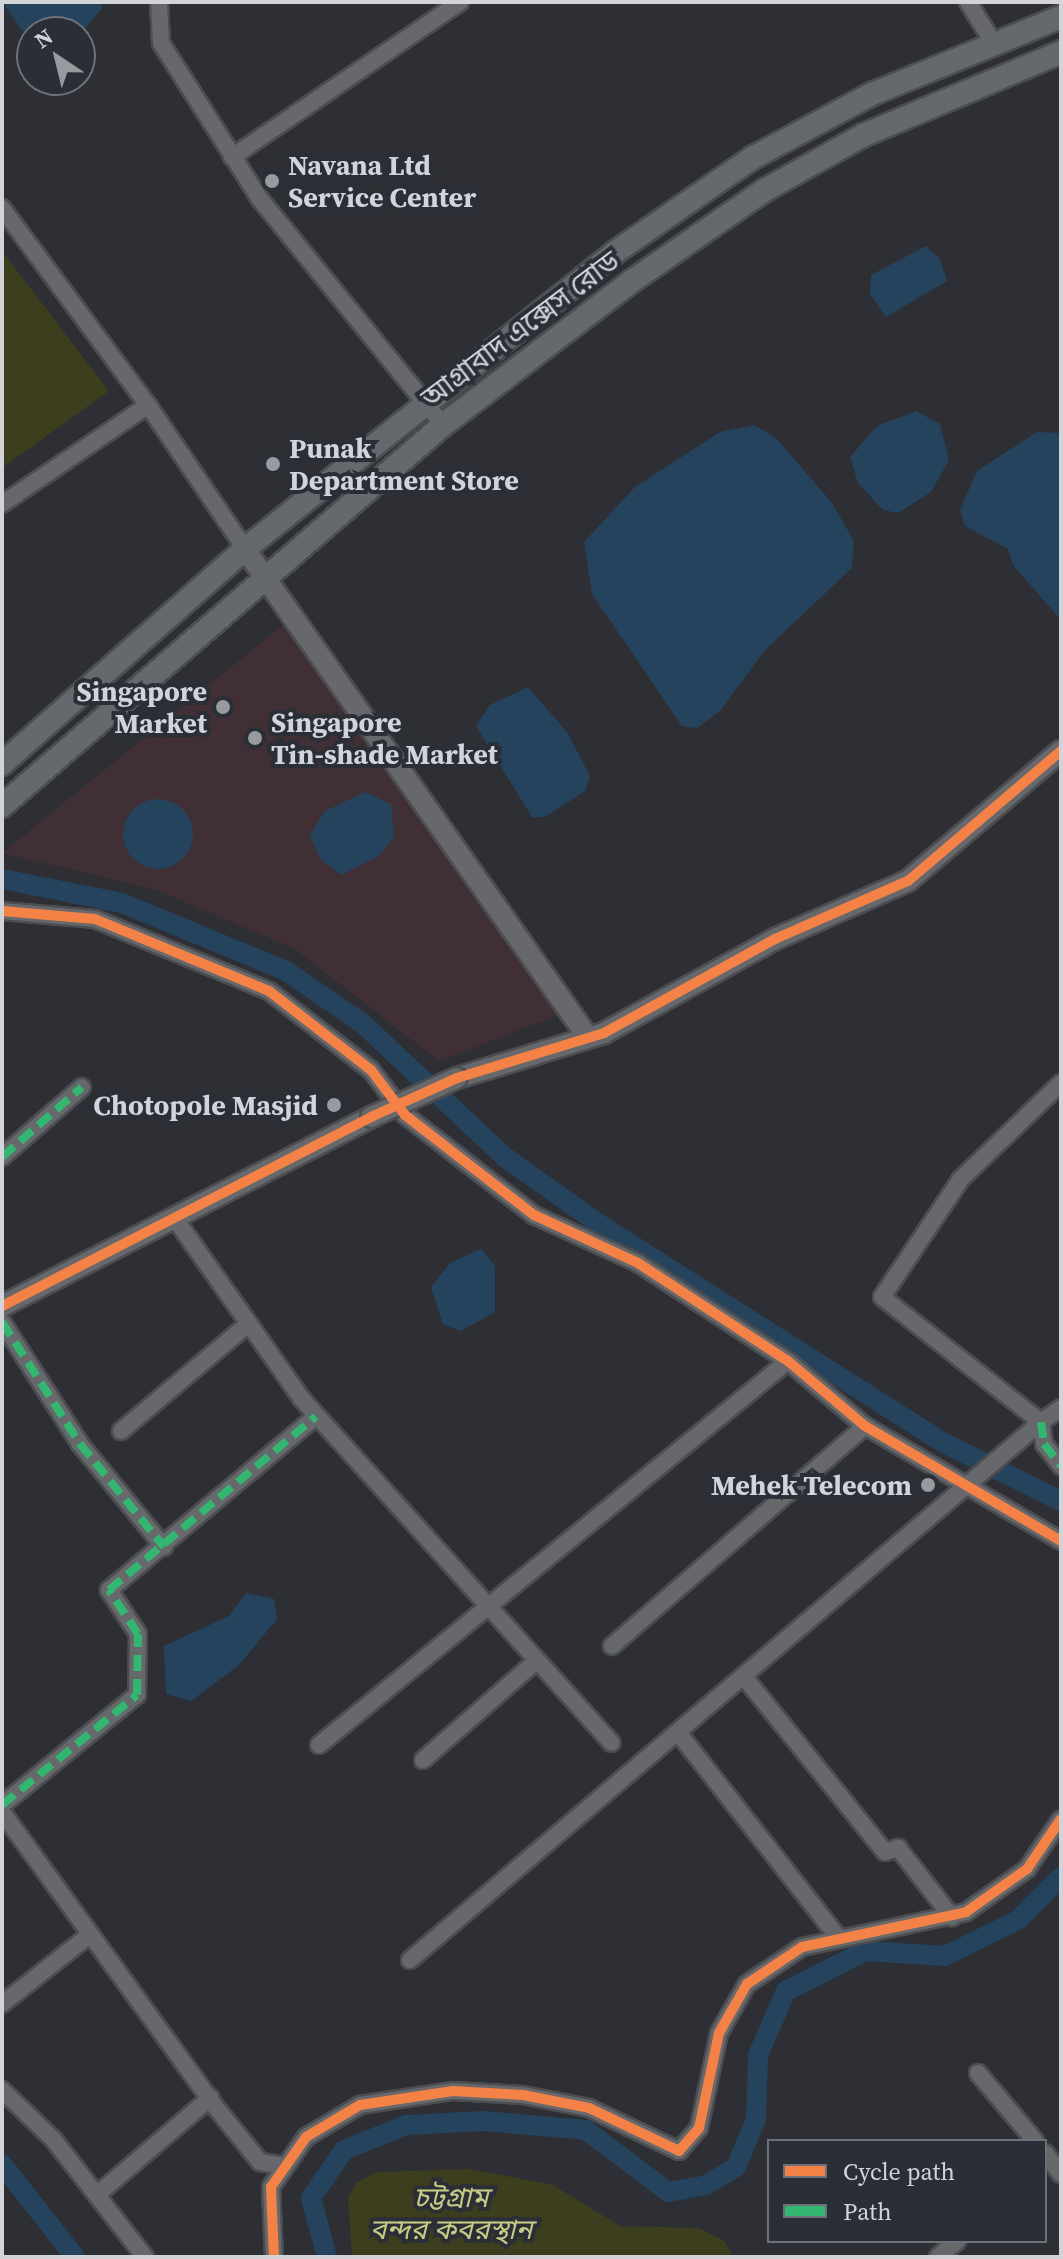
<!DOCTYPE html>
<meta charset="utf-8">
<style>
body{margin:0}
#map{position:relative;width:1063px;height:2259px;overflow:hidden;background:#2d2f34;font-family:"Source Serif 4","Noto Sans Bengali",serif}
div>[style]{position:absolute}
.commercial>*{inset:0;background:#402f34}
.green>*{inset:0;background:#3c3e1d}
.water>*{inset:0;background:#26435e}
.round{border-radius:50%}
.canal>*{height:20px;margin:-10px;padding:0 10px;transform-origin:10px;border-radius:10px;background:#26435e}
.roads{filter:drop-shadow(2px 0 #4b4d51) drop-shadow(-2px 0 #4b4d51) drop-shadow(0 2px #4b4d51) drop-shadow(0 -2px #4b4d51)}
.minor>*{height:16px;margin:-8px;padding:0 8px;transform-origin:8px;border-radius:8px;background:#66686c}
.tertiary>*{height:20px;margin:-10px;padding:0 10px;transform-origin:10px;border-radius:10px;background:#66686c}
.secondary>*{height:22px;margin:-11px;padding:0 11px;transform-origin:11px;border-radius:11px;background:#63696d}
.bridges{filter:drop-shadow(2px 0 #4b4d51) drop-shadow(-2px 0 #4b4d51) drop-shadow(0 2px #4b4d51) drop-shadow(0 -2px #4b4d51)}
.tertiary-bridge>*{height:20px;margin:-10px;padding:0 10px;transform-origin:10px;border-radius:10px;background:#66686c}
.quiet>*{height:8px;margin-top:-4px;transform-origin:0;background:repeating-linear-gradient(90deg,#33b770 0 16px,transparent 0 24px)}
.cycleway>*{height:10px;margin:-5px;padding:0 5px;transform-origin:5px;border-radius:5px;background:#f48246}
.dots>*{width:22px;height:22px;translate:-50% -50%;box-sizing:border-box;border:4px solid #2a2e37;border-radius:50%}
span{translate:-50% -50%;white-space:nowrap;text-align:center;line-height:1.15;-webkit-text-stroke:8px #2a2e37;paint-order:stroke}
.poi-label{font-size:28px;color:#d2d4da;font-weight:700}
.left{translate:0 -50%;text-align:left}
.right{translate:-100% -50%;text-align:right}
.street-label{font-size:28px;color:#d2d4da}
.park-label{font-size:28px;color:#c7cb84;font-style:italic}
.frame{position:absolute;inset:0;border:4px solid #d2d4da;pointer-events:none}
.legend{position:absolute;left:767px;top:2139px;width:280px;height:104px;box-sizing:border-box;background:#2a2e37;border:2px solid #6d7078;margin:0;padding:10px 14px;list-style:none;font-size:24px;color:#d2d4da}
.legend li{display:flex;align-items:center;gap:16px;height:40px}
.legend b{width:40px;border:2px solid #6d7078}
.north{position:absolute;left:16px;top:16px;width:80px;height:80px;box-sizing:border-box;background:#2a2e37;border:2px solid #6d7078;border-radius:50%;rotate:325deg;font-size:22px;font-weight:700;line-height:32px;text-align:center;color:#d2d4da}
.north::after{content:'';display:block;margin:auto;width:28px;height:36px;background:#989aa0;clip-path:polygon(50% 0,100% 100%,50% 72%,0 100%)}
</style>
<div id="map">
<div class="commercial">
<i style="clip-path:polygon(285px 623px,559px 1015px,439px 1061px,295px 949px,156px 890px,2px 853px)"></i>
</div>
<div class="green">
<i style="clip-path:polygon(2px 251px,109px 391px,2px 468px)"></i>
<i style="clip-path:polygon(470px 2169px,553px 2185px,620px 2226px,699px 2228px,724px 2241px,734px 2257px,352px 2257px,348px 2198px,356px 2183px,377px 2172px)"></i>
</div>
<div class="water">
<i style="clip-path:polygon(2px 2px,100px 2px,102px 8px,80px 35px,32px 32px,32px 44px)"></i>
<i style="clip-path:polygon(926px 246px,940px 259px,947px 281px,886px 317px,870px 294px,871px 275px)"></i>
<i style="clip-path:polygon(916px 411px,940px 424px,949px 460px,931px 492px,898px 513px,883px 510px,858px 483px,850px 457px,877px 426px)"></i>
<i style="clip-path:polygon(755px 425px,778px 440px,832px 503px,854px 541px,852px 568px,765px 650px,720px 711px,697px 728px,682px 726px,592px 594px,584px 542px,635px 487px,720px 432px)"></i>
<i style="clip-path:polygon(1037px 432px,1061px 433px,1061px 620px,1013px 565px,1008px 549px,965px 526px,960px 510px,977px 471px)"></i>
<i style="clip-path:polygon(528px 687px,567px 732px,590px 776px,585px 791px,545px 817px,532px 817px,476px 726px,490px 705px)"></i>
<i style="clip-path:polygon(365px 792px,391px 804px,394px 837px,379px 856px,341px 875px,320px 859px,310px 835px,325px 811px)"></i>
<i class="round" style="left:123px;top:799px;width:70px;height:70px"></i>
<i style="clip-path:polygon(481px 1249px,495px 1266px,495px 1312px,461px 1331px,443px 1324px,431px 1287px,450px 1263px)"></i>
<i style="clip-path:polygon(246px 1593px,274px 1599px,277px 1619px,239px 1665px,191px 1701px,166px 1694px,164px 1646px,229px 1616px)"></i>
</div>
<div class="canal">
<i style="left:2px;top:879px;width:122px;rotate:11.3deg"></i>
<i style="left:122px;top:903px;width:178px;rotate:22.5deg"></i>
<i style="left:286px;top:971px;width:92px;rotate:34.4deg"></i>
<i style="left:362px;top:1023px;width:197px;rotate:43.2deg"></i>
<i style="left:506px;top:1158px;width:118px;rotate:35.3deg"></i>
<i style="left:602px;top:1226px;width:403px;rotate:32.4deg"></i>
<i style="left:942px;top:1442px;width:133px;rotate:26.4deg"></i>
<i style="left:2px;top:2164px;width:118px;rotate:51.9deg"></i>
<i style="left:327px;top:2257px;width:61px;rotate:-105.2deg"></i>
<i style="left:311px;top:2198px;width:58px;rotate:-55.5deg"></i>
<i style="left:344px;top:2150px;width:67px;rotate:-22deg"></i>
<i style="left:406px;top:2125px;width:78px;rotate:-2.9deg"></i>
<i style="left:484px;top:2121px;width:102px;rotate:5deg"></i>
<i style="left:586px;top:2130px;width:103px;rotate:37.1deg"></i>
<i style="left:668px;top:2192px;width:39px;rotate:-10deg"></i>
<i style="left:706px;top:2185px;width:35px;rotate:-31deg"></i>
<i style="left:736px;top:2167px;width:52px;rotate:-67.4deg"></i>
<i style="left:756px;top:2119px;width:64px;rotate:-88.2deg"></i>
<i style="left:758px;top:2055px;width:70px;rotate:-66.4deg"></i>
<i style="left:786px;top:1991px;width:89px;rotate:-26.9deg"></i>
<i style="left:865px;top:1951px;width:80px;rotate:3.6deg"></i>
<i style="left:945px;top:1956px;width:81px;rotate:-26.3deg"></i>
<i style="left:1018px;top:1920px;width:61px;rotate:-45deg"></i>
</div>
<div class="roads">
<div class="minor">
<i style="left:159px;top:2px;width:41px;rotate:87.2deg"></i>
<i style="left:161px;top:43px;width:185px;rotate:57.6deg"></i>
<i style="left:260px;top:199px;width:291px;rotate:51deg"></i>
<i style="left:968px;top:2px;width:47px;rotate:58deg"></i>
<i style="left:232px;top:157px;width:276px;rotate:-34.2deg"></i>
<i style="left:2px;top:208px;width:245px;rotate:53.5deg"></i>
<i style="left:2px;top:504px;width:176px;rotate:-34.1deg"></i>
<i style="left:148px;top:405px;width:174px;rotate:56deg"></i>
<i style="left:2px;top:911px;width:93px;rotate:4.9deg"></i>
<i style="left:95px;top:919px;width:188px;rotate:22.5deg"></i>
<i style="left:269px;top:991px;width:129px;rotate:37.8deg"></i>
<i style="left:371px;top:1070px;width:56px;rotate:52.9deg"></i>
<i style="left:405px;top:1115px;width:163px;rotate:37.8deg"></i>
<i style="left:534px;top:1215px;width:115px;rotate:24.8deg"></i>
<i style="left:638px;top:1263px;width:179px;rotate:33.2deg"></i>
<i style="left:788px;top:1361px;width:101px;rotate:40.2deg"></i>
<i style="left:865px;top:1426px;width:227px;rotate:30.4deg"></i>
<i style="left:1061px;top:1083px;width:139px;rotate:136.2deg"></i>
<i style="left:961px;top:1179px;width:142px;rotate:123.8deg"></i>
<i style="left:882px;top:1297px;width:202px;rotate:38.2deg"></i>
<i style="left:1041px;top:1422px;width:24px;rotate:-35deg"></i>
<i style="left:2px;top:1157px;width:106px;rotate:-41.2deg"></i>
<i style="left:176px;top:1220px;width:218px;rotate:54.9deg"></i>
<i style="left:301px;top:1398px;width:464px;rotate:48deg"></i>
<i style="left:2px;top:1322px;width:145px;rotate:57.4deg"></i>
<i style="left:80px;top:1444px;width:133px;rotate:50.8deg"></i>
<i style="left:1041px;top:1422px;width:22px;rotate:82deg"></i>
<i style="left:1044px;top:1444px;width:28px;rotate:52deg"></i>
<i style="left:121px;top:1431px;width:165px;rotate:-40.1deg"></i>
<i style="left:612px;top:1646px;width:335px;rotate:-41deg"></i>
<i style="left:745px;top:1678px;width:223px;rotate:51.2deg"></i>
<i style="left:885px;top:1852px;width:14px;rotate:-17deg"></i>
<i style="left:898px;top:1848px;width:88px;rotate:52deg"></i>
<i style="left:680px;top:1735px;width:256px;rotate:52deg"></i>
<i style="left:319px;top:1745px;width:606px;rotate:-39.31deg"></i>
<i style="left:423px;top:1760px;width:150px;rotate:-41.2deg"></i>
<i style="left:2px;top:1805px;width:174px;rotate:-39.2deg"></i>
<i style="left:137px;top:1695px;width:61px;rotate:-89.1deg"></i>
<i style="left:138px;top:1634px;width:53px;rotate:-123.4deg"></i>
<i style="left:109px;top:1590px;width:270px;rotate:-40deg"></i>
<i style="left:2px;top:1812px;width:368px;rotate:54.1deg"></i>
<i style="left:218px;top:2110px;width:67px;rotate:51.1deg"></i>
<i style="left:260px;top:2162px;width:24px;rotate:9deg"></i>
<i style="left:410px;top:1960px;width:829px;rotate:-40.45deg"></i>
<i style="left:2px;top:2004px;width:110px;rotate:-38.3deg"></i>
<i style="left:978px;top:2073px;width:89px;rotate:50deg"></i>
<i style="left:2px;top:2090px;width:71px;rotate:43.9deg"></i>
<i style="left:53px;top:2139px;width:150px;rotate:52.1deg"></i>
<i style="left:1045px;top:2153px;width:26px;rotate:53deg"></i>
<i style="left:98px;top:2194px;width:148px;rotate:-40.6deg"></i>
<i style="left:274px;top:2257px;width:70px;rotate:-92.5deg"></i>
<i style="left:271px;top:2187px;width:61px;rotate:-55deg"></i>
<i style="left:306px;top:2137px;width:63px;rotate:-30.7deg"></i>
<i style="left:360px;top:2105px;width:94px;rotate:-8.6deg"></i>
<i style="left:453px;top:2091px;width:70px;rotate:3.3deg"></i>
<i style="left:523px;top:2095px;width:67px;rotate:11.1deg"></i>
<i style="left:589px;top:2108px;width:100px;rotate:25.5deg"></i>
<i style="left:679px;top:2151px;width:30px;rotate:-49deg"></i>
<i style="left:699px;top:2128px;width:97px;rotate:-78.1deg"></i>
<i style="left:719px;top:2033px;width:56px;rotate:-60.3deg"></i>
<i style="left:747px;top:1984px;width:66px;rotate:-33.9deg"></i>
<i style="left:802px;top:1947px;width:168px;rotate:-12deg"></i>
<i style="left:966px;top:1912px;width:75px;rotate:-35.2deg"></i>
<i style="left:1027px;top:1869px;width:60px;rotate:-55.8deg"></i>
<i style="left:938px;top:2257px;width:25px;rotate:-40deg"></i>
</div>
<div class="tertiary">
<i style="left:245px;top:549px;width:595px;rotate:54.92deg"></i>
<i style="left:457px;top:1078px;width:154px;rotate:-17deg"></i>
<i style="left:604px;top:1033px;width:195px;rotate:-28.8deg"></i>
<i style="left:775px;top:939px;width:145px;rotate:-23.6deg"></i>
<i style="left:908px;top:881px;width:201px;rotate:-40.4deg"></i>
<i style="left:2px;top:1306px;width:415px;rotate:-27.1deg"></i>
</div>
<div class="secondary">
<i style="left:2px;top:764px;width:324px;rotate:-41.5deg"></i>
<i style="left:245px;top:549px;width:473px;rotate:-38.7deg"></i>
<i style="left:614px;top:253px;width:168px;rotate:-34.5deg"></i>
<i style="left:752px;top:158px;width:136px;rotate:-28.1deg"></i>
<i style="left:872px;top:94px;width:204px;rotate:-22.2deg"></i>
<i style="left:2px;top:806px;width:583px;rotate:-40.83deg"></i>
<i style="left:443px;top:425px;width:238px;rotate:-37.3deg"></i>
<i style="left:632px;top:281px;width:161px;rotate:-34.4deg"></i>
<i style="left:765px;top:190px;width:113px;rotate:-29.1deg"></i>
<i style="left:864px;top:135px;width:214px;rotate:-22.8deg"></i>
</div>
</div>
<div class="bridges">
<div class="tertiary-bridge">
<i style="left:371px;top:1117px;width:94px;rotate:-24.4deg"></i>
</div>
</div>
<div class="quiet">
<i style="left:2px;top:1157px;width:106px;rotate:-41.2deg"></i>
<i style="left:2px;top:1322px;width:145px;rotate:57.4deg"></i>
<i style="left:80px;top:1444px;width:133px;rotate:50.8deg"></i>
<i style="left:1041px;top:1422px;width:22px;rotate:82deg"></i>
<i style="left:1044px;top:1444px;width:28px;rotate:52deg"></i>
<i style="left:2px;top:1805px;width:174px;rotate:-39.2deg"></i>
<i style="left:137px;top:1695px;width:61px;rotate:-89.1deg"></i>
<i style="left:138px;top:1634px;width:53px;rotate:-123.4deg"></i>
<i style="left:109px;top:1590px;width:270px;rotate:-40deg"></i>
</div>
<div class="cycleway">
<i style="left:2px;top:911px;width:93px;rotate:4.9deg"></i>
<i style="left:95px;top:919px;width:188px;rotate:22.5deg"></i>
<i style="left:269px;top:991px;width:129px;rotate:37.8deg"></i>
<i style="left:371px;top:1070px;width:56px;rotate:52.9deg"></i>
<i style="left:405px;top:1115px;width:163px;rotate:37.8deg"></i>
<i style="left:534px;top:1215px;width:115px;rotate:24.8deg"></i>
<i style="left:638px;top:1263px;width:179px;rotate:33.2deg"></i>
<i style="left:788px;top:1361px;width:101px;rotate:40.2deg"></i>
<i style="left:865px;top:1426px;width:227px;rotate:30.4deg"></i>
<i style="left:2px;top:1306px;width:415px;rotate:-27.1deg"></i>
<i style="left:371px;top:1117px;width:94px;rotate:-24.4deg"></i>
<i style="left:457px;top:1078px;width:154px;rotate:-17deg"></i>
<i style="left:604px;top:1033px;width:195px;rotate:-28.8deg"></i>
<i style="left:775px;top:939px;width:145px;rotate:-23.6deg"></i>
<i style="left:908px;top:881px;width:201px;rotate:-40.4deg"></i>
<i style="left:274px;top:2257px;width:70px;rotate:-92.5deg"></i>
<i style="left:271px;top:2187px;width:61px;rotate:-55deg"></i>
<i style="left:306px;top:2137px;width:63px;rotate:-30.7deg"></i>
<i style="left:360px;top:2105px;width:94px;rotate:-8.6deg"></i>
<i style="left:453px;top:2091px;width:70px;rotate:3.3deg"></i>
<i style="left:523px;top:2095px;width:67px;rotate:11.1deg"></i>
<i style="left:589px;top:2108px;width:100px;rotate:25.5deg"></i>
<i style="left:679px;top:2151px;width:30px;rotate:-49deg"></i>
<i style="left:699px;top:2128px;width:97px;rotate:-78.1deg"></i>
<i style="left:719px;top:2033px;width:56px;rotate:-60.3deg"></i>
<i style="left:747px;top:1984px;width:66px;rotate:-33.9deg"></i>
<i style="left:802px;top:1947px;width:168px;rotate:-12deg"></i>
<i style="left:966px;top:1912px;width:75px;rotate:-35.2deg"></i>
<i style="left:1027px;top:1869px;width:60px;rotate:-55.8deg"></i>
</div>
<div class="dots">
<i style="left:272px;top:181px;background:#989aa0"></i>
<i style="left:273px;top:464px;background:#989aa0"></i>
<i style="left:223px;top:707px;background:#989aa0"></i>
<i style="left:255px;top:738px;background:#989aa0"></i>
<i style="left:334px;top:1105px;background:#989aa0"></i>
<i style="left:928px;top:1485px;background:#989aa0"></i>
</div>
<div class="poi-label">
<span class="left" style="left:288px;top:181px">Navana Ltd<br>Service Center</span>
<span class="left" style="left:289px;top:464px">Punak<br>Department Store</span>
<span class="right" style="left:207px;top:707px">Singapore<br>Market</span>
<span class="left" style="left:271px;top:738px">Singapore<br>Tin-shade Market</span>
<span class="right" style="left:318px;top:1105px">Chotopole Masjid</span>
<span class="right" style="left:912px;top:1485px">Mehek Telecom</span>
</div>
<div class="street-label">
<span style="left:520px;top:329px;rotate:-37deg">আগ্রাবাদ এক্সেস রোড</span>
</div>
<div class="park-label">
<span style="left:451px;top:2213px">চট্টগ্রাম<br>বন্দর কবরস্থান</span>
</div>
<div class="frame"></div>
<ul class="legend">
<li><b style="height:10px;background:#f48246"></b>Cycle path</li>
<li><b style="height:10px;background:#33b770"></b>Path</li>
</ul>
<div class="north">N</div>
</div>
